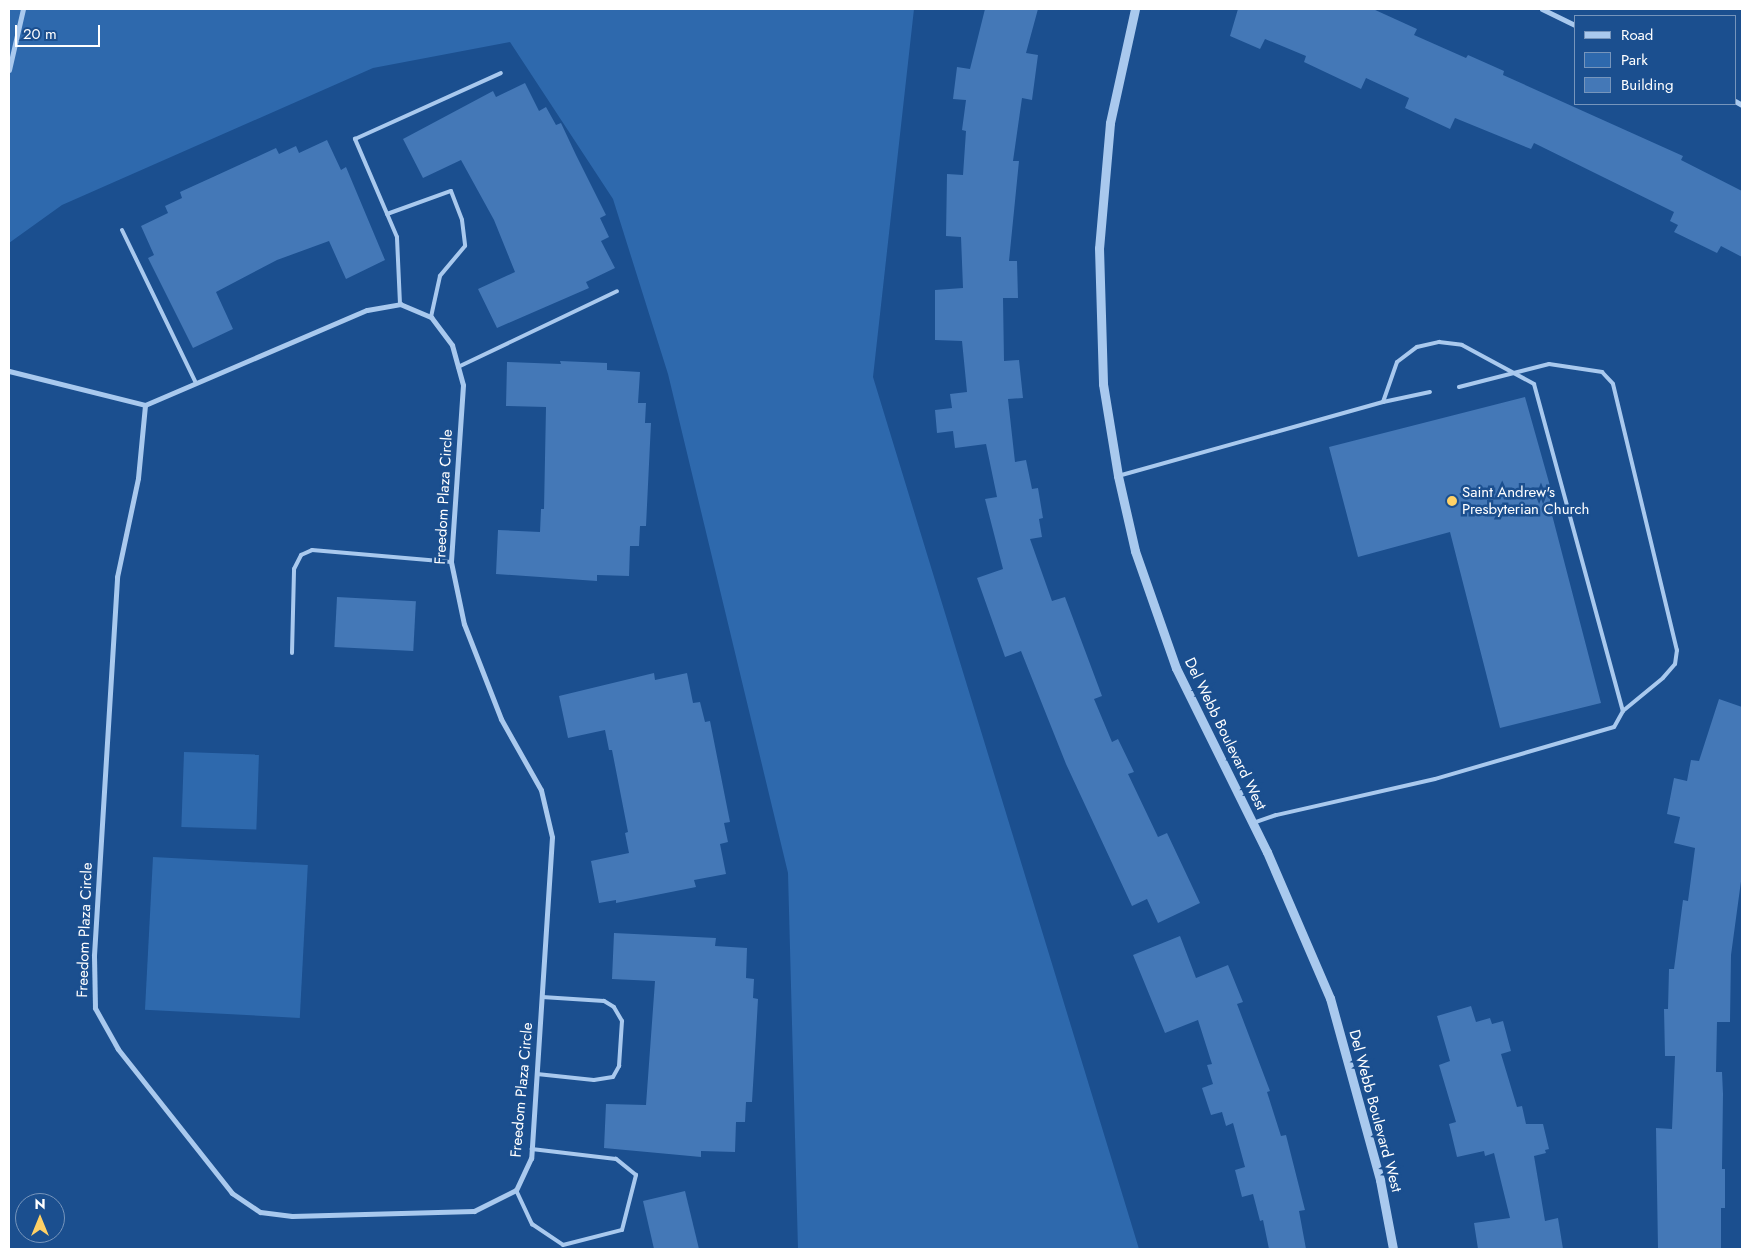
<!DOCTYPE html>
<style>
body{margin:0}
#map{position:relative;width:1751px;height:1258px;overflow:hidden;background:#1b4f8f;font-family:Jost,sans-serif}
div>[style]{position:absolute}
.green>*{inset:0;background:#2e69ad;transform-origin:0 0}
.building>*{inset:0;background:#4478b7;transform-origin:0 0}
.service>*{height:4px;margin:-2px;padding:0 2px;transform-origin:2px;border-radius:2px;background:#a9c9ee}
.minor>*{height:5px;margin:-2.5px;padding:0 2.5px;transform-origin:2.5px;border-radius:2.5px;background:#a9c9ee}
.tertiary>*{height:9px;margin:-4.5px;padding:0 4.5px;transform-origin:4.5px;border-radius:4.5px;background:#a9c9ee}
.dots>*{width:14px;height:14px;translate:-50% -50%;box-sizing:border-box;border:2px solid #1b4f8f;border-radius:50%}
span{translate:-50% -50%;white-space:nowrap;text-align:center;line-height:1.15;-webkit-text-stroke:5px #1b4f8f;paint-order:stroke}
.poi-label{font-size:15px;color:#fff}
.left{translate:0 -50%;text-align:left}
.street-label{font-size:15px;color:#fff}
.frame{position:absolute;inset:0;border:10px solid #fff;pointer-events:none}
.legend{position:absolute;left:1574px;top:15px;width:162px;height:90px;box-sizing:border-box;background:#1b4f8f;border:1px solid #7695bc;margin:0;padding:6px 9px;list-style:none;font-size:15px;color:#fff}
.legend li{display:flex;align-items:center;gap:10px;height:25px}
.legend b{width:25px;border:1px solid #7695bc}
.north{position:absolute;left:15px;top:1193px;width:50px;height:50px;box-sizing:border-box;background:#1b4f8f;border:1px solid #7695bc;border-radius:50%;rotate:0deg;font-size:14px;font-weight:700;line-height:20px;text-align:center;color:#fff}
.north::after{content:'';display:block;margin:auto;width:18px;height:22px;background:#ffd166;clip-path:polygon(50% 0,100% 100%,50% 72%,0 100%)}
.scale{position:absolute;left:15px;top:25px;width:85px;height:22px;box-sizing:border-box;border:2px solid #fff;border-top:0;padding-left:6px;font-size:15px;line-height:18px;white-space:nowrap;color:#fff;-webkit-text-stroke:4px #1b4f8f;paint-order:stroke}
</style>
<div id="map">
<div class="green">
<i style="clip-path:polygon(9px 9px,914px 9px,873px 377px,1139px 1249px,798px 1249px,788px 873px,668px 374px,613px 199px,510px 42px,373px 68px,62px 205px,9px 243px)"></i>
<i style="left:184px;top:752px;width:75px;height:75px;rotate:2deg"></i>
<i style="left:153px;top:857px;width:155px;height:153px;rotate:3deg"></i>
</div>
<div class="building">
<i style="clip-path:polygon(985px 9px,1038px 9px,1026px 53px,1038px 55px,1032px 100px,1022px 98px,1013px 161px,1019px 161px,1009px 261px,1017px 261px,1018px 298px,1003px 298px,1004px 361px,1019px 360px,1023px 398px,1008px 399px,1015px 462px,1026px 460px,1032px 489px,1038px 488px,1043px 518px,1039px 519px,1042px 537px,1030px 539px,1052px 601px,1065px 597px,1102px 696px,1094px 699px,1112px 742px,1118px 739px,1134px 772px,1128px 774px,1158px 837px,1167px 833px,1200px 903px,1158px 923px,1147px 899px,1132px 906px,1066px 764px,1021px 651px,1005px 657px,977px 578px,1003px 569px,985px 499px,997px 497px,986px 444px,955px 448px,953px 431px,937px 433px,935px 410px,952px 408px,950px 394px,967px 392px,962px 341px,935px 340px,935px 290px,963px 288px,961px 237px,946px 236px,947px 174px,963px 175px,966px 131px,962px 130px,966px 100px,953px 99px,957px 67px,970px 69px)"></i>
<i style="clip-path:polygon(1238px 9px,1373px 9px,1417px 29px,1414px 35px,1466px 58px,1468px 55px,1504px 71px,1503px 75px,1683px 156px,1681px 160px,1742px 191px,1742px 257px,1721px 246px,1717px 253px,1674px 232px,1678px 225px,1670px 221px,1674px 212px,1534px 143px,1531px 149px,1455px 118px,1450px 129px,1405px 108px,1409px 98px,1366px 78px,1361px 89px,1304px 62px,1306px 56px,1265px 39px,1260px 49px,1230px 36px)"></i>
<i style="clip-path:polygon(525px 83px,539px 111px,546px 107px,556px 125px,561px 123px,576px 155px,606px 215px,600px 218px,609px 237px,601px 241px,615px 268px,586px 282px,589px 288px,497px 328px,478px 289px,515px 272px,494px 220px,461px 160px,423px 178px,403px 139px,493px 91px,496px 97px)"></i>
<i style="clip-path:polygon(327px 140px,341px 170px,346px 167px,385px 260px,346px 279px,329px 241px,277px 260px,216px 292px,233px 329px,193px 348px,148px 258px,154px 255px,141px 226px,168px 213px,165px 206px,182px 198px,180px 192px,213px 177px,276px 148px,279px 154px,296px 146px,299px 153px)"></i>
<i style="clip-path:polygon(560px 361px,607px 363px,607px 370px,640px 372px,638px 403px,646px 403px,645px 423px,651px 423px,646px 526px,640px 526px,639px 546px,630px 546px,629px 576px,597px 575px,597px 581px,496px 574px,498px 530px,540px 532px,541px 509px,544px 509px,546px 407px,506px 406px,507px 362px,561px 364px)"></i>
<i style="clip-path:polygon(1525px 397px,1550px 486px,1550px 507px,1601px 703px,1500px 728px,1450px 532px,1358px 557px,1329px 447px)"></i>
<i style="left:337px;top:597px;width:79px;height:50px;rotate:3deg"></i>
<i style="clip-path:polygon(654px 673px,655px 680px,687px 673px,693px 703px,700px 702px,705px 722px,710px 721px,730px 822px,724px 823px,728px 842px,720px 844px,726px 874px,694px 880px,696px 887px,616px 903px,616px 900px,599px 903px,591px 861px,629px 853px,625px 833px,628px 832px,612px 750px,609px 750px,605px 730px,568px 738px,559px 696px)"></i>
<i style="clip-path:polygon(1719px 699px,1742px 707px,1742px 874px,1731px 955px,1730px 1022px,1717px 1022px,1716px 1072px,1722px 1072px,1723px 1094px,1722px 1169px,1725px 1169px,1725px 1208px,1721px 1208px,1721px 1249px,1658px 1249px,1656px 1128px,1672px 1129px,1675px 1056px,1665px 1056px,1664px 1009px,1668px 1009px,1669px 969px,1674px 969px,1683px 900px,1688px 901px,1695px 848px,1674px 843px,1680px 817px,1667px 814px,1674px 778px,1687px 781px,1691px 760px,1699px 761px)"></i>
<i style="clip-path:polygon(614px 933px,716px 938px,715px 946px,747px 948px,746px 978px,754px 979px,753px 998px,758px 999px,756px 1035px,752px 1102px,746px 1102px,745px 1122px,736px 1122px,735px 1152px,701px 1151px,701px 1157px,604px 1148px,606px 1104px,646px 1105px,655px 981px,612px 979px)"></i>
<i style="clip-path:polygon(1180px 936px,1196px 978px,1228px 965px,1243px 1002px,1237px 1004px,1270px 1091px,1267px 1092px,1281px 1136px,1286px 1135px,1305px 1210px,1299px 1211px,1306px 1249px,1269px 1249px,1263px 1220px,1260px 1221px,1253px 1194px,1242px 1197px,1235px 1170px,1245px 1167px,1233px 1123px,1226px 1126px,1222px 1112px,1211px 1115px,1202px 1088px,1213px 1084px,1207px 1065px,1212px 1064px,1198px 1020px,1165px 1033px,1133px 955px)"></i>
<i style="clip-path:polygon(1471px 1006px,1476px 1022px,1490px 1018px,1492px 1024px,1503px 1021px,1511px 1051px,1501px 1054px,1517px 1107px,1522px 1106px,1526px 1124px,1543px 1124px,1549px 1149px,1545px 1150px,1546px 1153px,1534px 1156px,1545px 1221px,1558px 1218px,1563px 1249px,1478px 1249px,1474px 1223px,1510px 1218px,1494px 1153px,1485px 1156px,1484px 1151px,1457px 1157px,1449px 1124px,1456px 1122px,1439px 1065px,1450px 1061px,1437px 1016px)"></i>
<i style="clip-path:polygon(685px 1191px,699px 1249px,654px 1249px,643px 1201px)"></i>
</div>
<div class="service">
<i style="left:387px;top:214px;width:68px;rotate:-19.8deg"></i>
<i style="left:451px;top:191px;width:31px;rotate:69deg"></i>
<i style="left:462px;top:220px;width:26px;rotate:83deg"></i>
<i style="left:465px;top:246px;width:39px;rotate:130deg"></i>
<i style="left:440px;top:276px;width:42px;rotate:102.4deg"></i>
<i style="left:122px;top:230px;width:170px;rotate:64.2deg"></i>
<i style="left:400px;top:304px;width:67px;rotate:-92.6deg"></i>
<i style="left:397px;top:237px;width:107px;rotate:-113.2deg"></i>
<i style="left:355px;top:139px;width:160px;rotate:-24.3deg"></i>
<i style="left:458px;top:367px;width:176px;rotate:-25.5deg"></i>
<i style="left:1459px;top:387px;width:93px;rotate:-14.3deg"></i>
<i style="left:1549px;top:364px;width:54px;rotate:8.6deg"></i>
<i style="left:1602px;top:372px;width:16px;rotate:47deg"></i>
<i style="left:1613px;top:384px;width:274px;rotate:76.5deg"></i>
<i style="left:1677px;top:650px;width:14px;rotate:98deg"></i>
<i style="left:1675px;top:664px;width:18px;rotate:131deg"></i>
<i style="left:1663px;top:678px;width:52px;rotate:140.5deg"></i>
<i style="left:1383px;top:402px;width:48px;rotate:-12deg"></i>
<i style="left:1118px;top:476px;width:275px;rotate:-15.6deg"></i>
<i style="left:1383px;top:402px;width:42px;rotate:-70.7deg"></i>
<i style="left:1397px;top:362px;width:25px;rotate:-37deg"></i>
<i style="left:1417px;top:347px;width:23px;rotate:-13deg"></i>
<i style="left:1439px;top:342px;width:23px;rotate:7deg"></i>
<i style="left:1462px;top:345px;width:82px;rotate:28.4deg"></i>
<i style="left:1534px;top:384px;width:339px;rotate:74.8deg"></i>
<i style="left:1623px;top:711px;width:18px;rotate:119deg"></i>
<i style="left:1614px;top:727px;width:186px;rotate:163.8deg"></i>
<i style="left:1435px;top:779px;width:163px;rotate:167.2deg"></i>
<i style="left:1276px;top:815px;width:24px;rotate:161deg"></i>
<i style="left:292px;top:653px;width:84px;rotate:-88.6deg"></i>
<i style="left:294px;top:569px;width:16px;rotate:-63deg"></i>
<i style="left:301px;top:555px;width:12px;rotate:-24deg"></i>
<i style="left:312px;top:550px;width:140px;rotate:4.9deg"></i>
<i style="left:537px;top:1074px;width:57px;rotate:6deg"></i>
<i style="left:594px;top:1080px;width:19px;rotate:-9deg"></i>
<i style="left:613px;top:1077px;width:13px;rotate:-61deg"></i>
<i style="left:619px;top:1066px;width:45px;rotate:-86.2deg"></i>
<i style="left:622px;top:1021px;width:16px;rotate:-120deg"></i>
<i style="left:614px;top:1007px;width:12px;rotate:-149deg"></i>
<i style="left:604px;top:1001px;width:62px;rotate:-176.3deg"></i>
<i style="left:516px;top:1190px;width:38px;rotate:65deg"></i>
<i style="left:532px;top:1224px;width:37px;rotate:34deg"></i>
<i style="left:563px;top:1245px;width:61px;rotate:-14.3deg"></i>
<i style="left:622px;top:1230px;width:57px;rotate:-75.7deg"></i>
<i style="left:636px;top:1175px;width:26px;rotate:-141deg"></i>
<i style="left:616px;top:1159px;width:85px;rotate:-173.2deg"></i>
</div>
<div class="minor">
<i style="left:1542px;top:9px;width:37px;rotate:26deg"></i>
<i style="left:9px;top:70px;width:63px;rotate:-77.1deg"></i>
<i style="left:1735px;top:101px;width:8px;rotate:30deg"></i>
<i style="left:9px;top:371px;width:140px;rotate:14deg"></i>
<i style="left:145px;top:405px;width:241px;rotate:-23.2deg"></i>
<i style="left:367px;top:310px;width:34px;rotate:-10deg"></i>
<i style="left:400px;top:304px;width:34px;rotate:23deg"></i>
<i style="left:431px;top:317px;width:35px;rotate:53deg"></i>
<i style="left:452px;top:345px;width:41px;rotate:74.6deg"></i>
<i style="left:463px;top:385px;width:177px;rotate:93.9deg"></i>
<i style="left:451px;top:562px;width:63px;rotate:78.2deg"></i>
<i style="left:464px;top:624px;width:102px;rotate:68.7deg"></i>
<i style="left:501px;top:719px;width:81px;rotate:60.6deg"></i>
<i style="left:541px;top:790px;width:48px;rotate:76.8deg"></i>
<i style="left:552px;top:837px;width:322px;rotate:93.7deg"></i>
<i style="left:531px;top:1158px;width:35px;rotate:115deg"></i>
<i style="left:516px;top:1190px;width:47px;rotate:153.4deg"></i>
<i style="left:474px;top:1211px;width:182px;rotate:178.4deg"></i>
<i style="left:292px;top:1216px;width:32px;rotate:-173deg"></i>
<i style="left:260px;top:1212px;width:34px;rotate:-146deg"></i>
<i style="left:232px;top:1193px;width:184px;rotate:-128.4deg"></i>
<i style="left:118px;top:1049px;width:47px;rotate:-119.3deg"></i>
<i style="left:95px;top:1008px;width:53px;rotate:-91.1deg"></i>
<i style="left:94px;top:955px;width:379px;rotate:-86.5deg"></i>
<i style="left:117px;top:577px;width:101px;rotate:-78deg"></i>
<i style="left:138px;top:478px;width:73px;rotate:-84.5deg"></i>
</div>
<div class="tertiary">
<i style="left:1135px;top:9px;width:117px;rotate:102.4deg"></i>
<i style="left:1110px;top:123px;width:125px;rotate:95deg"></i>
<i style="left:1099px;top:248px;width:136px;rotate:88.3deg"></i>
<i style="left:1103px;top:384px;width:93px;rotate:80.7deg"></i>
<i style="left:1118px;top:476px;width:77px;rotate:77.2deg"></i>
<i style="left:1135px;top:551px;width:124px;rotate:70.7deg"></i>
<i style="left:1176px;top:668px;width:205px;rotate:63.7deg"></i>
<i style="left:1267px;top:852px;width:159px;rotate:66.7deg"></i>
<i style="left:1330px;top:998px;width:189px;rotate:74.6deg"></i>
<i style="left:1380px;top:1180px;width:70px;rotate:79.3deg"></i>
</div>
<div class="dots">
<i style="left:1452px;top:501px;background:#ffd166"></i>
</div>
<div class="poi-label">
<span class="left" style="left:1462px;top:501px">Saint Andrew's<br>Presbyterian Church</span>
</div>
<div class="street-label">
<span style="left:444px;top:497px;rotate:-87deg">Freedom Plaza Circle</span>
<span style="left:1225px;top:734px;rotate:64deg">Del Webb Boulevard West</span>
<span style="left:85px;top:930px;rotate:-88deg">Freedom Plaza Circle</span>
<span style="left:522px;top:1090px;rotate:-85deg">Freedom Plaza Circle</span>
<span style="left:1375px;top:1111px;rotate:75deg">Del Webb Boulevard West</span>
</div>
<div class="frame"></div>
<ul class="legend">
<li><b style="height:6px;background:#a9c9ee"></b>Road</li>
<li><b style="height:14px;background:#2e69ad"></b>Park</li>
<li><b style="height:14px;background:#4478b7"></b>Building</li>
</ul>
<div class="north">N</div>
<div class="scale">20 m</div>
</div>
